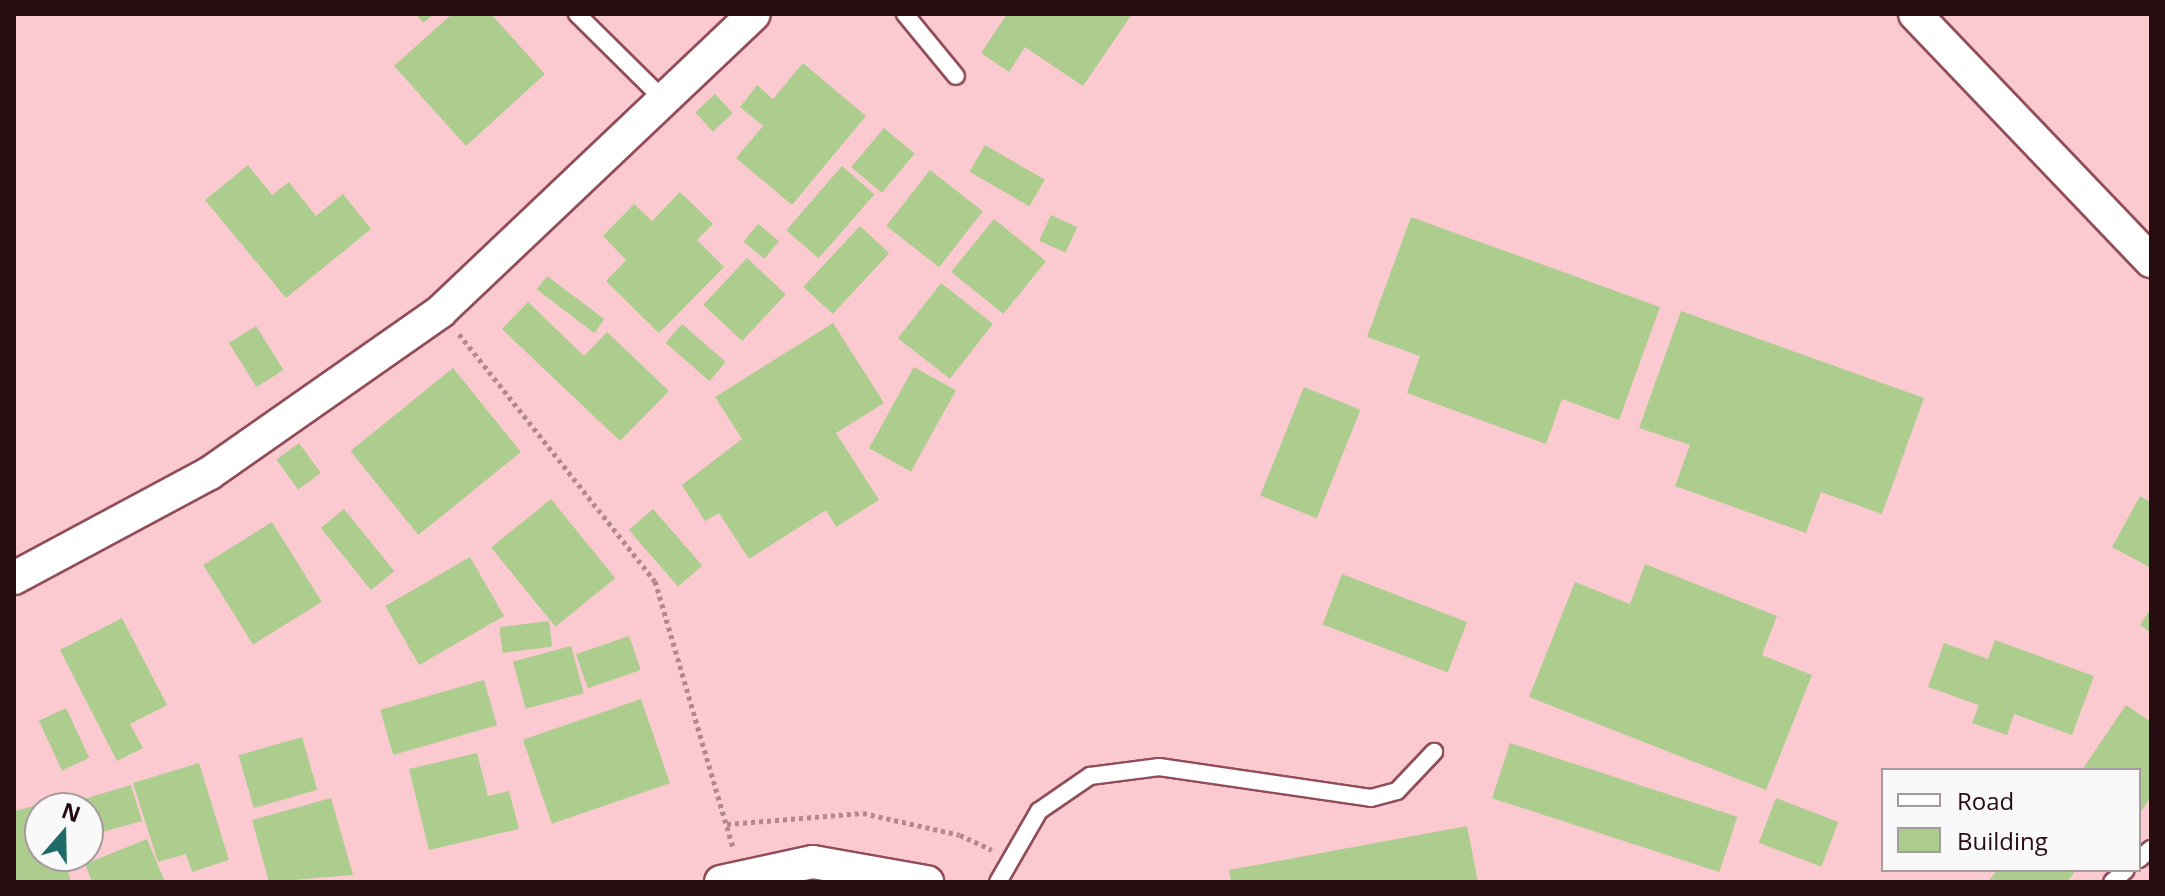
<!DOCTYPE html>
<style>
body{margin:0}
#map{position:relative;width:2165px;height:896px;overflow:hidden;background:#facad0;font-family:"Open Sans",sans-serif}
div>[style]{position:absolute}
.building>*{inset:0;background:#adcd8e;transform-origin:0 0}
.path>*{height:5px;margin-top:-2.5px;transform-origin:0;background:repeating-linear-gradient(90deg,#b1888e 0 4px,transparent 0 8px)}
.roads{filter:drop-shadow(2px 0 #914d59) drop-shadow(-2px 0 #914d59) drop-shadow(0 2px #914d59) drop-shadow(0 -2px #914d59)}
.lane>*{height:16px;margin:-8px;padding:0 8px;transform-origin:8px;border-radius:8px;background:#fff}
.street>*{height:32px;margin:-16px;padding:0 16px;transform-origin:16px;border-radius:16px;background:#fff}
span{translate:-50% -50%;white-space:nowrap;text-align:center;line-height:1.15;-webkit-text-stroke:6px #f9f9f9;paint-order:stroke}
.frame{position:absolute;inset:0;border:16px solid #260b11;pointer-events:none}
.legend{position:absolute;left:1881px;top:768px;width:260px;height:104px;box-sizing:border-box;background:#f9f9f9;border:2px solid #a59a9c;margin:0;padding:10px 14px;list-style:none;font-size:24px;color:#260b11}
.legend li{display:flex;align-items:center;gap:16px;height:40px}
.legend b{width:40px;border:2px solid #a59a9c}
.north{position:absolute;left:24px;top:792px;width:80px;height:80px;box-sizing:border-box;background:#f9f9f9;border:2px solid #a59a9c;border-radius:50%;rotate:20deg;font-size:22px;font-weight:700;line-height:32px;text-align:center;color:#260b11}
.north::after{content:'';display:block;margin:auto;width:28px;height:36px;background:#1f6b67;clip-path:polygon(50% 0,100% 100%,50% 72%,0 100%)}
</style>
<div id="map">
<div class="building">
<i style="clip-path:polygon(416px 14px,434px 14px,423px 23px)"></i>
<i style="clip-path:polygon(452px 14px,491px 14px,545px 74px,466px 146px,394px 66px)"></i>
<i style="clip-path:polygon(1007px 14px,1132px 14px,1083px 86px,1025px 47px,1009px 72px,981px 53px)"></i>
<i style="clip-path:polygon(803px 63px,866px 116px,792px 205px,736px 158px,763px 126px,740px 107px,757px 85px,773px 99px)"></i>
<i style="left:715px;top:94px;width:26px;height:27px;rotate:47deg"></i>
<i style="left:884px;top:128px;width:40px;height:51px;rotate:40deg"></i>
<i style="left:985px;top:145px;width:69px;height:31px;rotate:30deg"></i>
<i style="clip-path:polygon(248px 165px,272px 195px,289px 182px,316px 216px,343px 194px,371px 229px,286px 298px,205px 200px)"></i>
<i style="left:842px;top:166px;width:43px;height:85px;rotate:41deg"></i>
<i style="left:930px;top:170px;width:67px;height:71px;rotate:38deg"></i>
<i style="clip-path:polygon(680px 192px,713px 224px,697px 240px,724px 267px,659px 333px,606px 281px,626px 260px,603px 236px,634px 204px,652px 221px)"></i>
<i style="left:1051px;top:215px;width:29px;height:28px;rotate:25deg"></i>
<i style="clip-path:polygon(1411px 217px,1660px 307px,1619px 420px,1562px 399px,1546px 444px,1407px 393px,1420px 356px,1367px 337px)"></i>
<i style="left:994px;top:219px;width:67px;height:68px;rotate:39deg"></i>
<i style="left:758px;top:224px;width:27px;height:23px;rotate:39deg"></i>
<i style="left:860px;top:226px;width:40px;height:83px;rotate:43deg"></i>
<i style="left:747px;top:258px;width:53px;height:64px;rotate:43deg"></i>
<i style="left:547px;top:276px;width:72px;height:17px;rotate:37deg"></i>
<i style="left:941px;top:283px;width:66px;height:70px;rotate:38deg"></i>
<i style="clip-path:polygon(528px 302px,584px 356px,607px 332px,669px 391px,620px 441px,502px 329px)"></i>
<i style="clip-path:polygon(1681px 311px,1924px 398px,1882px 514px,1821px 492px,1806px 533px,1675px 486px,1690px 445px,1639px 428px)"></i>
<i style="clip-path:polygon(833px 323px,884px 403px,836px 433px,879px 500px,836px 527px,826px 510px,749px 559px,719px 513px,705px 521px,682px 485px,742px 439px,715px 397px)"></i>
<i style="left:682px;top:324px;width:58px;height:25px;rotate:41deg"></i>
<i style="left:256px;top:326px;width:52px;height:32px;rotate:58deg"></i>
<i style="left:914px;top:367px;width:48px;height:93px;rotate:29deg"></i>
<i style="left:453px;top:368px;width:108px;height:132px;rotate:51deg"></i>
<i style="left:1304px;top:387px;width:61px;height:117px;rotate:22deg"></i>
<i style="left:299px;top:443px;width:37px;height:28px;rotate:54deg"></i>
<i style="clip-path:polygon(2140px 496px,2151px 502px,2151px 568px,2112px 547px)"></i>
<i style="left:551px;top:499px;width:102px;height:77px;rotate:51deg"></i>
<i style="left:344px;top:509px;width:80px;height:30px;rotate:51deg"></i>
<i style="left:653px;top:509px;width:75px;height:32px;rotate:49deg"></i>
<i style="left:272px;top:522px;width:94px;height:81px;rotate:58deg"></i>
<i style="left:470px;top:557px;width:68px;height:98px;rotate:60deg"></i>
<i style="clip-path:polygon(1645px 564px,1777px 616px,1762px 655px,1812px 675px,1766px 790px,1529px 697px,1575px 582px,1630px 604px)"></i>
<i style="left:1342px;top:574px;width:134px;height:54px;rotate:21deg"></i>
<i style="clip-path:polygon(2151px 608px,2151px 633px,2140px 625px)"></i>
<i style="clip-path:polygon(122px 618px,167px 705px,130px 724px,143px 748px,117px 761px,60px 650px)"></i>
<i style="left:549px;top:621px;width:26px;height:50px;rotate:83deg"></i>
<i style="left:629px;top:636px;width:36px;height:56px;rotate:71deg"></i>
<i style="clip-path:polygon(1995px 640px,2094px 676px,2072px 735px,2014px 714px,2007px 735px,1972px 723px,1979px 705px,1928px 687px,1944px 643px,1988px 659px)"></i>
<i style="left:571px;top:646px;width:49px;height:60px;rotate:75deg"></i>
<i style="left:484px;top:680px;width:47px;height:108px;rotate:74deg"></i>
<i style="left:641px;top:699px;width:89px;height:125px;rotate:71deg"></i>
<i style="clip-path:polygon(2126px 705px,2151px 722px,2151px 797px,2139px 814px,2139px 770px,2082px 770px)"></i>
<i style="left:66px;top:708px;width:55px;height:30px;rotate:65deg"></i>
<i style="left:302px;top:737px;width:55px;height:66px;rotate:74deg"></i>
<i style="left:1510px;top:743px;width:239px;height:58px;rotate:18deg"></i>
<i style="clip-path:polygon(477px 753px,488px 796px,509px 791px,519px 829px,429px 850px,409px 769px)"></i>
<i style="clip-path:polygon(199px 763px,229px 860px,192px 872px,186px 854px,158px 862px,133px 783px)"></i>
<i style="clip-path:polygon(131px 785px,142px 821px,88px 836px,88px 808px,77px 801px)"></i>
<i style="clip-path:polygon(331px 798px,353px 875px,269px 882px,252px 820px)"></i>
<i style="left:1776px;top:798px;width:67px;height:48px;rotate:21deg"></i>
<i style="clip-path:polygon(49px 802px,51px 808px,40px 808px,40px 856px,64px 856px,71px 882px,14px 882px,14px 811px)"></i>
<i style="clip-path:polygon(1467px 826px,1478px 882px,1231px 882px,1229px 870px)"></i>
<i style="clip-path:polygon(147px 839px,165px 882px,92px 882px,85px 864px)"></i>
<i style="clip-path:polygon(1997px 870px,2076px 870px,2067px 882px,1988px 882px)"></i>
</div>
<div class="path">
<i style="left:459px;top:334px;width:315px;rotate:51.6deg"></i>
<i style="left:655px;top:581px;width:278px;rotate:73.7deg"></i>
<i style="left:727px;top:824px;width:136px;rotate:-4.6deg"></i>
<i style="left:863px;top:813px;width:99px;rotate:12.8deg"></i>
<i style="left:960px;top:835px;width:35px;rotate:25deg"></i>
</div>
<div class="roads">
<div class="lane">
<i style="left:577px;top:14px;width:125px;rotate:44.7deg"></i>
<i style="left:905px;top:14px;width:80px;rotate:50.6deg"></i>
<i style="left:2139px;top:859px;width:16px;rotate:-40deg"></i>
<i style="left:998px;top:882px;width:82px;rotate:-60deg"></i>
<i style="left:1039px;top:811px;width:62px;rotate:-34.5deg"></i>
<i style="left:1090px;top:776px;width:70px;rotate:-7.4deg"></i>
<i style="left:1159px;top:767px;width:214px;rotate:8.3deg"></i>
<i style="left:1371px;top:798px;width:27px;rotate:-15deg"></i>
<i style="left:1397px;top:791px;width:54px;rotate:-46.5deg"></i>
<i style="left:2112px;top:882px;width:18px;rotate:-41deg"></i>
</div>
<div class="street">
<i style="left:1915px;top:14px;width:342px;rotate:46.3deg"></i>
<i style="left:14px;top:578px;width:222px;rotate:-28.2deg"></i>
<i style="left:210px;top:473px;width:282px;rotate:-35deg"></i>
<i style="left:441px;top:311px;width:431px;rotate:-43.5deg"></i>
<i style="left:721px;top:882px;width:94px;rotate:-12.3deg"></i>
<i style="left:813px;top:862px;width:116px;rotate:10deg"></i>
</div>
</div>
<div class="frame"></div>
<ul class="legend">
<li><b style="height:10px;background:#fff"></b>Road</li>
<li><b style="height:22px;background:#adcd8e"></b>Building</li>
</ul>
<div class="north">N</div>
</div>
